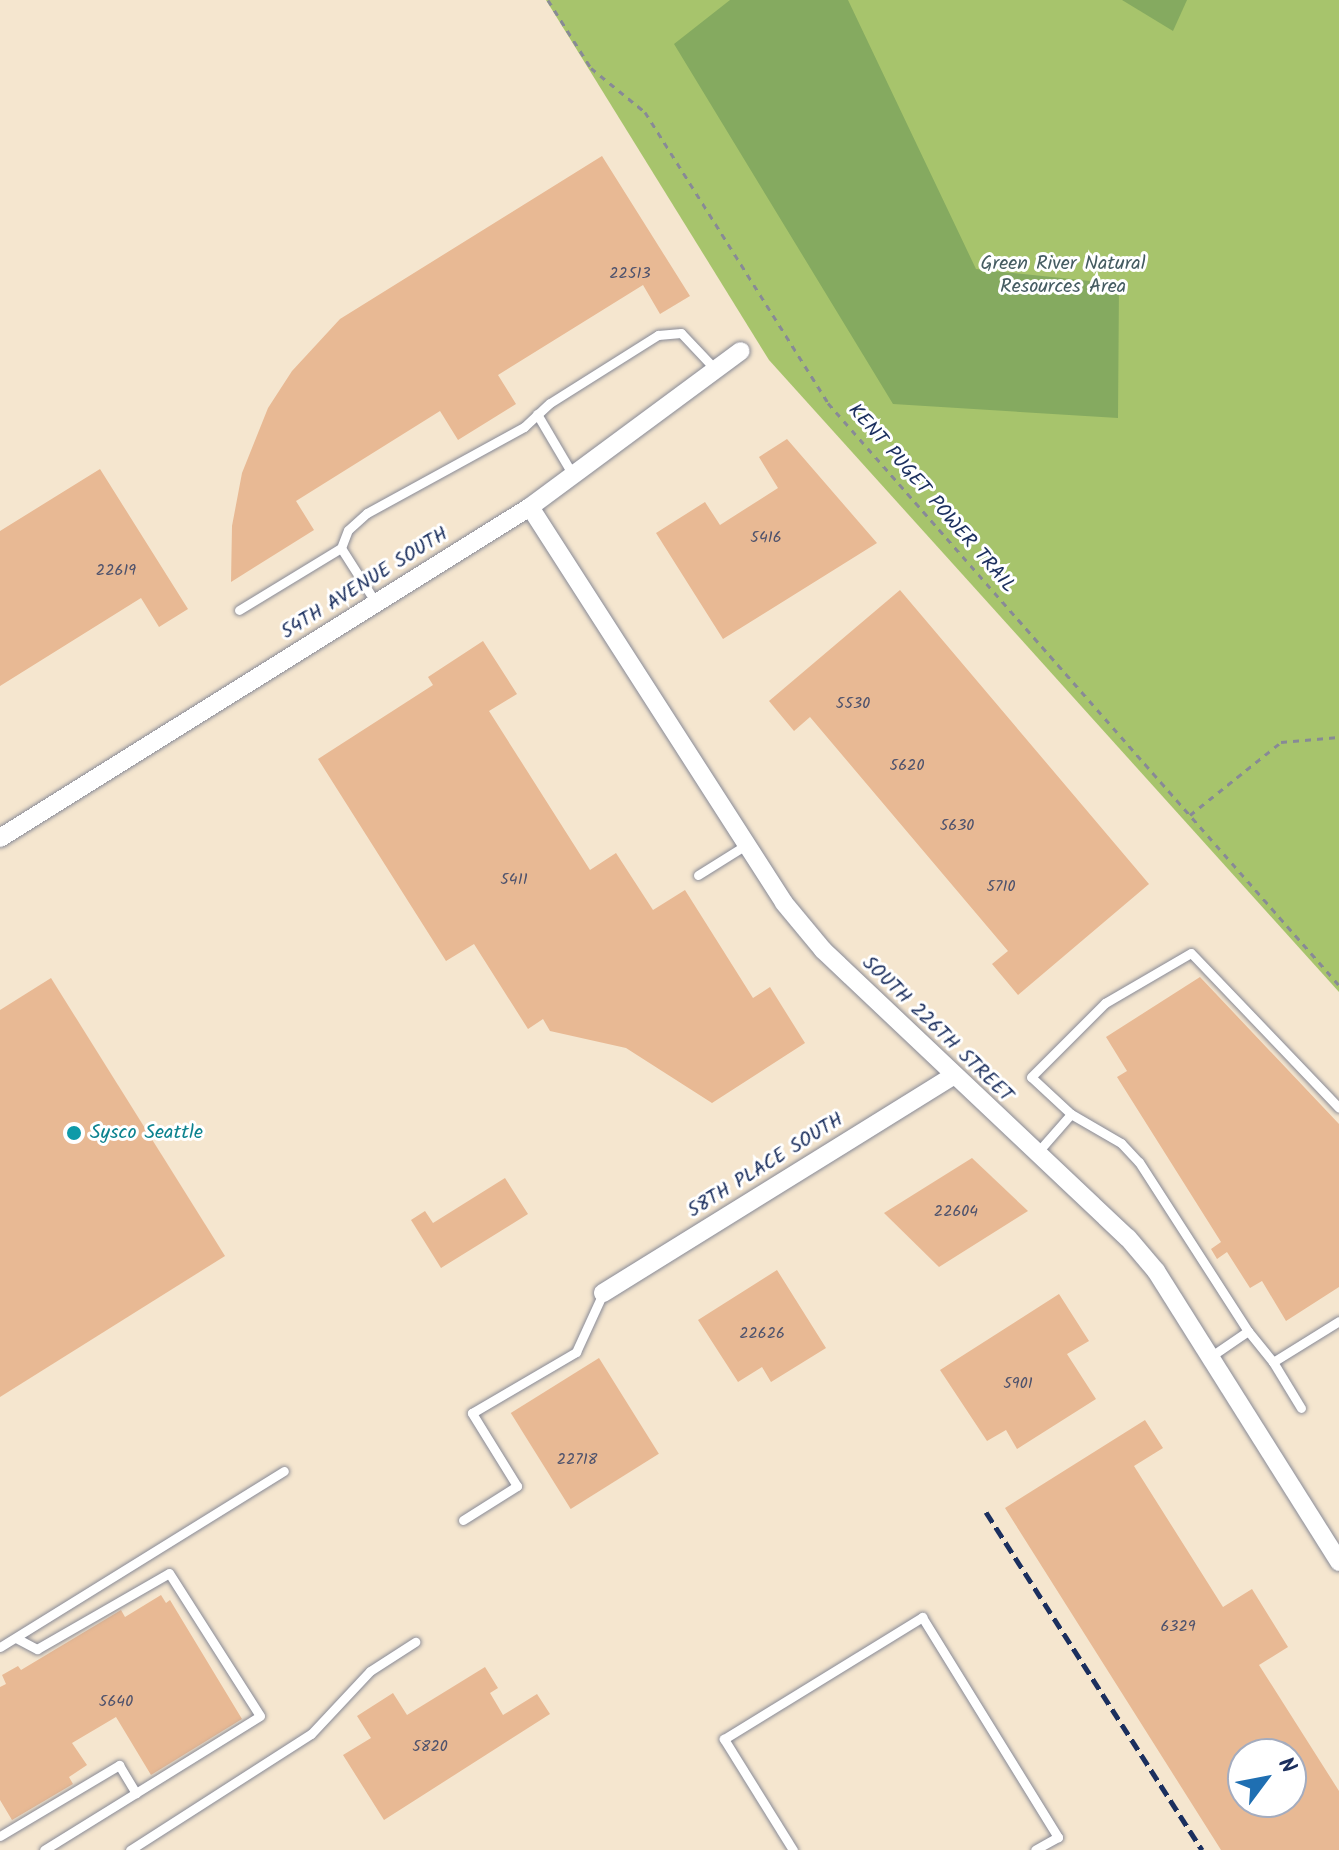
<!DOCTYPE html>
<html>
<head>
<meta charset="utf-8">
<style>
  body { margin:0 }
  #map { position:relative; width:1339px; height:1850px; overflow:hidden; background:#f5e6cf; font-family:Kalam,sans-serif }
  div>[style] { position:absolute }
  [style*='--x'] { left:calc(var(--x)*1px); top:calc(var(--y)*1px); width:calc(var(--w)*1px); rotate:calc(var(--a)*1deg) }
  .green>* { inset:0; background:#a7c46c }
  .forest>* { inset:0; background:#85aa60 }
  .building>* { inset:0; background:#e8b994; transform-origin:0 0 }
  .path>* { height:3px; margin-top:-1.5px; transform-origin:0; background:repeating-linear-gradient(90deg,#888a96 0 6px,transparent 0 12px) }
  .roads { filter:drop-shadow(0 0 2px #888a96) drop-shadow(0 0 2px #888a96) }
  .lane>* { height:9px; margin:-4.5px; padding:0 4.5px; transform-origin:4.5px; border-radius:4.5px; background:#fff }
  .street>* { height:18px; margin:-9px; padding:0 9px; transform-origin:9px; border-radius:9px; background:#fff }
  .rail>* { height:5px; margin-top:-2.5px; transform-origin:0; background:repeating-linear-gradient(90deg,#1b2f5e 0 12px,transparent 0 18px) }
  .dots>* { width:22px; height:22px; translate:-50% -50%; box-sizing:border-box; border:4px solid #fff; border-radius:50% }
  span { translate:-50% -50%; white-space:nowrap; text-align:center; line-height:1.15; -webkit-text-stroke:6px #fff; paint-order:stroke }
  .number-label { font-size:16px; color:#4e526c }
  .number-label span { -webkit-text-stroke-width:0 }
  .park-label { font-size:20px; color:#455c62 }
  .street-label { font-size:20px; color:#1b2f5e }
  .culture-label { font-size:20px; color:#0d838f }
  .left { translate:0 -50%; text-align:left }
  .north { position:absolute; left:1227px; top:1738px; width:80px; height:80px; box-sizing:border-box; background:#fff; border:2px solid #a4acbf; border-radius:50%; rotate:58deg; font-size:22px; font-weight:700; line-height:32px; text-align:center; color:#1b2f5e }
  .north::after { content:''; display:block; margin:auto; width:28px; height:36px; background:#1f6fb2; clip-path:polygon(50% 0,100% 100%,50% 72%,0 100%) }
</style>
</head>
<body>
<div id="map">
  <div class="green">
    <div style="clip-path:polygon(546px 0,1339px 0,1339px 992px,769px 360px)"></div>
  </div>
  <div class="forest">
    <div style="clip-path:polygon(730px 0,848px 0,976px 269px,1119px 284px,1118px 418px,893px 404px,674px 44px)"></div>
    <div style="clip-path:polygon(1122px 0,1187px 0,1173px 31px)"></div>
  </div>
  <div class="building">
    <div style="clip-path:polygon(602px 156px,690px 296px,660px 314px,643px 285px,498px 375px,516px 404px,458px 440px,440px 411px,296px 501px,314px 530px,231px 582px,232px 526px,242px 473px,268px 408px,292px 371px,340px 319px)"></div>
    <div style="clip-path:polygon(787px 439px,877px 543px,723px 639px,656px 533px,705px 502px,720px 525px,778px 488px,759px 457px)"></div>
    <div style="clip-path:polygon(100px 469px,188px 609px,159px 627px,141px 598px,0 686px,0 531px)"></div>
    <div style="clip-path:polygon(900px 590px,1149px 884px,1018px 995px,992px 964px,1008px 951px,810px 717px,794px 731px,769px 701px)"></div>
    <div style="clip-path:polygon(483px 641px,517px 694px,489px 711px,590px 870px,616px 853px,653px 910px,685px 890px,753px 998px,770px 987px,805px 1043px,712px 1103px,626px 1048px,550px 1031px,543px 1019px,528px 1029px,474px 944px,446px 961px,318px 759px,433px 685px,428px 677px)"></div>
    <div style="clip-path:polygon(1200px 977px,1339px 1124px,1339px 1287px,1286px 1321px,1262px 1281px,1250px 1288px,1227px 1252px,1217px 1259px,1211px 1249px,1221px 1242px,1117px 1077px,1127px 1071px,1106px 1037px)"></div>
    <div style="clip-path:polygon(51px 978px,225px 1256px,0 1397px,0 1010px)"></div>
    <div style="clip-path:polygon(972px 1158px,1028px 1211px,939px 1267px,884px 1213px)"></div>
    <div style="clip-path:polygon(505px 1178px,528px 1214px,441px 1268px,411px 1220px,425px 1211px,433px 1223px)"></div>
    <div style="clip-path:polygon(777px 1270px,826px 1348px,771px 1382px,762px 1367px,738px 1382px,698px 1320px)"></div>
    <div style="clip-path:polygon(1059px 1294px,1089px 1341px,1067px 1354px,1096px 1399px,1017px 1449px,1006px 1430px,987px 1441px,940px 1370px)"></div>
    <div style="left:599px;top:1358px;width:113px;height:104px;rotate:58deg"></div>
    <div style="clip-path:polygon(evenodd,1145px 1420px,1163px 1448px,1134px 1466px,1223px 1607px,1252px 1589px,1288px 1647px,1259px 1665px,1339px 1791px,1339px 1850px,1221px 1850px,1005px 1508px,1145px 1420px,1243px 1754px,1291px 1754px,1291px 1802px,1243px 1802px,1243px 1754px)"></div>
    <div style="clip-path:polygon(161px 1595px,166px 1603px,170px 1600px,242px 1719px,151px 1775px,116px 1717px,72px 1743px,87px 1765px,69px 1777px,73px 1784px,12px 1820px,0 1800px,0 1687px,6px 1684px,2px 1675px,18px 1666px,21px 1670px,121px 1610px,125px 1617px)"></div>
    <div style="clip-path:polygon(485px 1667px,498px 1688px,490px 1693px,503px 1715px,537px 1694px,550px 1714px,384px 1820px,343px 1755px,371px 1738px,357px 1716px,393px 1693px,407px 1715px)"></div>
  </div>
  <div class="path">
    <div style="--x:548;--y:0;--w:80;--a:57.7"></div>
    <div style="--x:591;--y:68;--w:70;--a:39.2"></div>
    <div style="--x:645;--y:112;--w:344;--a:57.8"></div>
    <div style="--x:828;--y:403;--w:774;--a:48.72"></div>
    <div style="--x:1190;--y:815;--w:117;--a:-38.7"></div>
    <div style="--x:1281;--y:742;--w:58;--a:-4.9"></div>
  </div>
  <div class="roads">
    <div class="lane">
      <div style="--x:537;--y:414;--w:71;--a:59.5"></div>
      <div style="--x:341;--y:548;--w:65;--a:57.5"></div>
      <div style="--x:239;--y:610;--w:119;--a:-31.3"></div>
      <div style="--x:341;--y:548;--w:19;--a:-69"></div>
      <div style="--x:348;--y:530;--w:25;--a:-42"></div>
      <div style="--x:367;--y:513;--w:179;--a:-28.7"></div>
      <div style="--x:524;--y:427;--w:35;--a:-43"></div>
      <div style="--x:550;--y:403;--w:128;--a:-32.2"></div>
      <div style="--x:658;--y:335;--w:23;--a:-5"></div>
      <div style="--x:681;--y:333;--w:51;--a:46.6"></div>
      <div style="--x:698;--y:875;--w:57;--a:-32"></div>
      <div style="--x:1071;--y:1114;--w:58;--a:30.1"></div>
      <div style="--x:1121;--y:1143;--w:26;--a:47"></div>
      <div style="--x:1139;--y:1162;--w:201;--a:57.2"></div>
      <div style="--x:1248;--y:1331;--w:46;--a:145.6"></div>
      <div style="--x:1036;--y:1154;--w:53;--a:-48.8"></div>
      <div style="--x:1071;--y:1114;--w:54;--a:-137.2"></div>
      <div style="--x:1031;--y:1077;--w:105;--a:-45"></div>
      <div style="--x:1105;--y:1003;--w:99;--a:-30.2"></div>
      <div style="--x:1191;--y:953;--w:214;--a:46.3"></div>
      <div style="--x:1248;--y:1331;--w:40;--a:51"></div>
      <div style="--x:1301;--y:1408;--w:54;--a:-121.3"></div>
      <div style="--x:1273;--y:1362;--w:78;--a:-31.8"></div>
      <div style="--x:463;--y:1520;--w:64;--a:-32.2"></div>
      <div style="--x:517;--y:1486;--w:86;--a:-121.7"></div>
      <div style="--x:472;--y:1413;--w:121;--a:-30.4"></div>
      <div style="--x:576;--y:1352;--w:65;--a:-65.4"></div>
      <div style="--x:16;--y:1638;--w:24;--a:28"></div>
      <div style="--x:37;--y:1649;--w:152;--a:-29.9"></div>
      <div style="--x:169;--y:1573;--w:169;--a:57.5"></div>
      <div style="--x:260;--y:1716;--w:254;--a:148.2"></div>
      <div style="--x:0;--y:1647;--w:334;--a:-31.8"></div>
      <div style="--x:0;--y:1836;--w:139;--a:-30.8"></div>
      <div style="--x:119;--y:1765;--w:33;--a:59"></div>
      <div style="--x:130;--y:1850;--w:215;--a:-32.7"></div>
      <div style="--x:311;--y:1734;--w:86;--a:-46.9"></div>
      <div style="--x:370;--y:1671;--w:54;--a:-32.8"></div>
      <div style="--x:793;--y:1850;--w:131;--a:-121.9"></div>
      <div style="--x:724;--y:1739;--w:233;--a:-31.6"></div>
      <div style="--x:922;--y:1617;--w:259;--a:58.3"></div>
      <div style="--x:1058;--y:1837;--w:26;--a:151"></div>
    </div>
    <div class="street">
      <div style="--x:530;--y:507;--w:470;--a:57.3"></div>
      <div style="--x:784;--y:903;--w:61;--a:50.3"></div>
      <div style="--x:823;--y:950;--w:419;--a:43.4"></div>
      <div style="--x:1128;--y:1238;--w:43;--a:49.7"></div>
      <div style="--x:1156;--y:1271;--w:344;--a:57.8"></div>
      <div style="--x:0;--y:838;--w:625;--a:-31.99"></div>
      <div style="--x:530;--y:507;--w:262;--a:-36.5"></div>
      <div style="--x:603;--y:1293;--w:410;--a:-31.8"></div>
    </div>
  </div>
  <div class="rail">
    <div style="--x:986;--y:1512;--w:401;--a:57.4"></div>
  </div>
  <div class="dots">
    <div style="left:74px;top:1133px;background:#0f9aa8"></div>
  </div>
  <div class="number-label">
    <span style="left:630px;top:274px">22513</span>
    <span style="left:766px;top:538px">5416</span>
    <span style="left:116px;top:571px">22619</span>
    <span style="left:853px;top:704px">5530</span>
    <span style="left:907px;top:766px">5620</span>
    <span style="left:957px;top:826px">5630</span>
    <span style="left:514px;top:880px">5411</span>
    <span style="left:1001px;top:887px">5710</span>
    <span style="left:956px;top:1212px">22604</span>
    <span style="left:762px;top:1334px">22626</span>
    <span style="left:1018px;top:1384px">5901</span>
    <span style="left:577px;top:1460px">22718</span>
    <span style="left:1178px;top:1627px">6329</span>
    <span style="left:116px;top:1702px">5640</span>
    <span style="left:430px;top:1747px">5820</span>
  </div>
  <div class="park-label">
    <span style="left:1063px;top:276px">Green River Natural<br>Resources Area</span>
  </div>
  <div class="street-label">
    <span style="left:931px;top:499px;rotate:49deg">KENT PUGET POWER TRAIL</span>
    <span style="left:365px;top:584px;rotate:-32deg">54TH AVENUE SOUTH</span>
    <span style="left:937px;top:1030px;rotate:44deg">SOUTH 226TH STREET</span>
    <span style="left:766px;top:1166px;rotate:-32deg">58TH PLACE SOUTH</span>
  </div>
  <div class="culture-label">
    <span class="left" style="left:90px;top:1133px">Sysco Seattle</span>
  </div>
  <div class="north">N</div>
</div>
</body>
</html>
